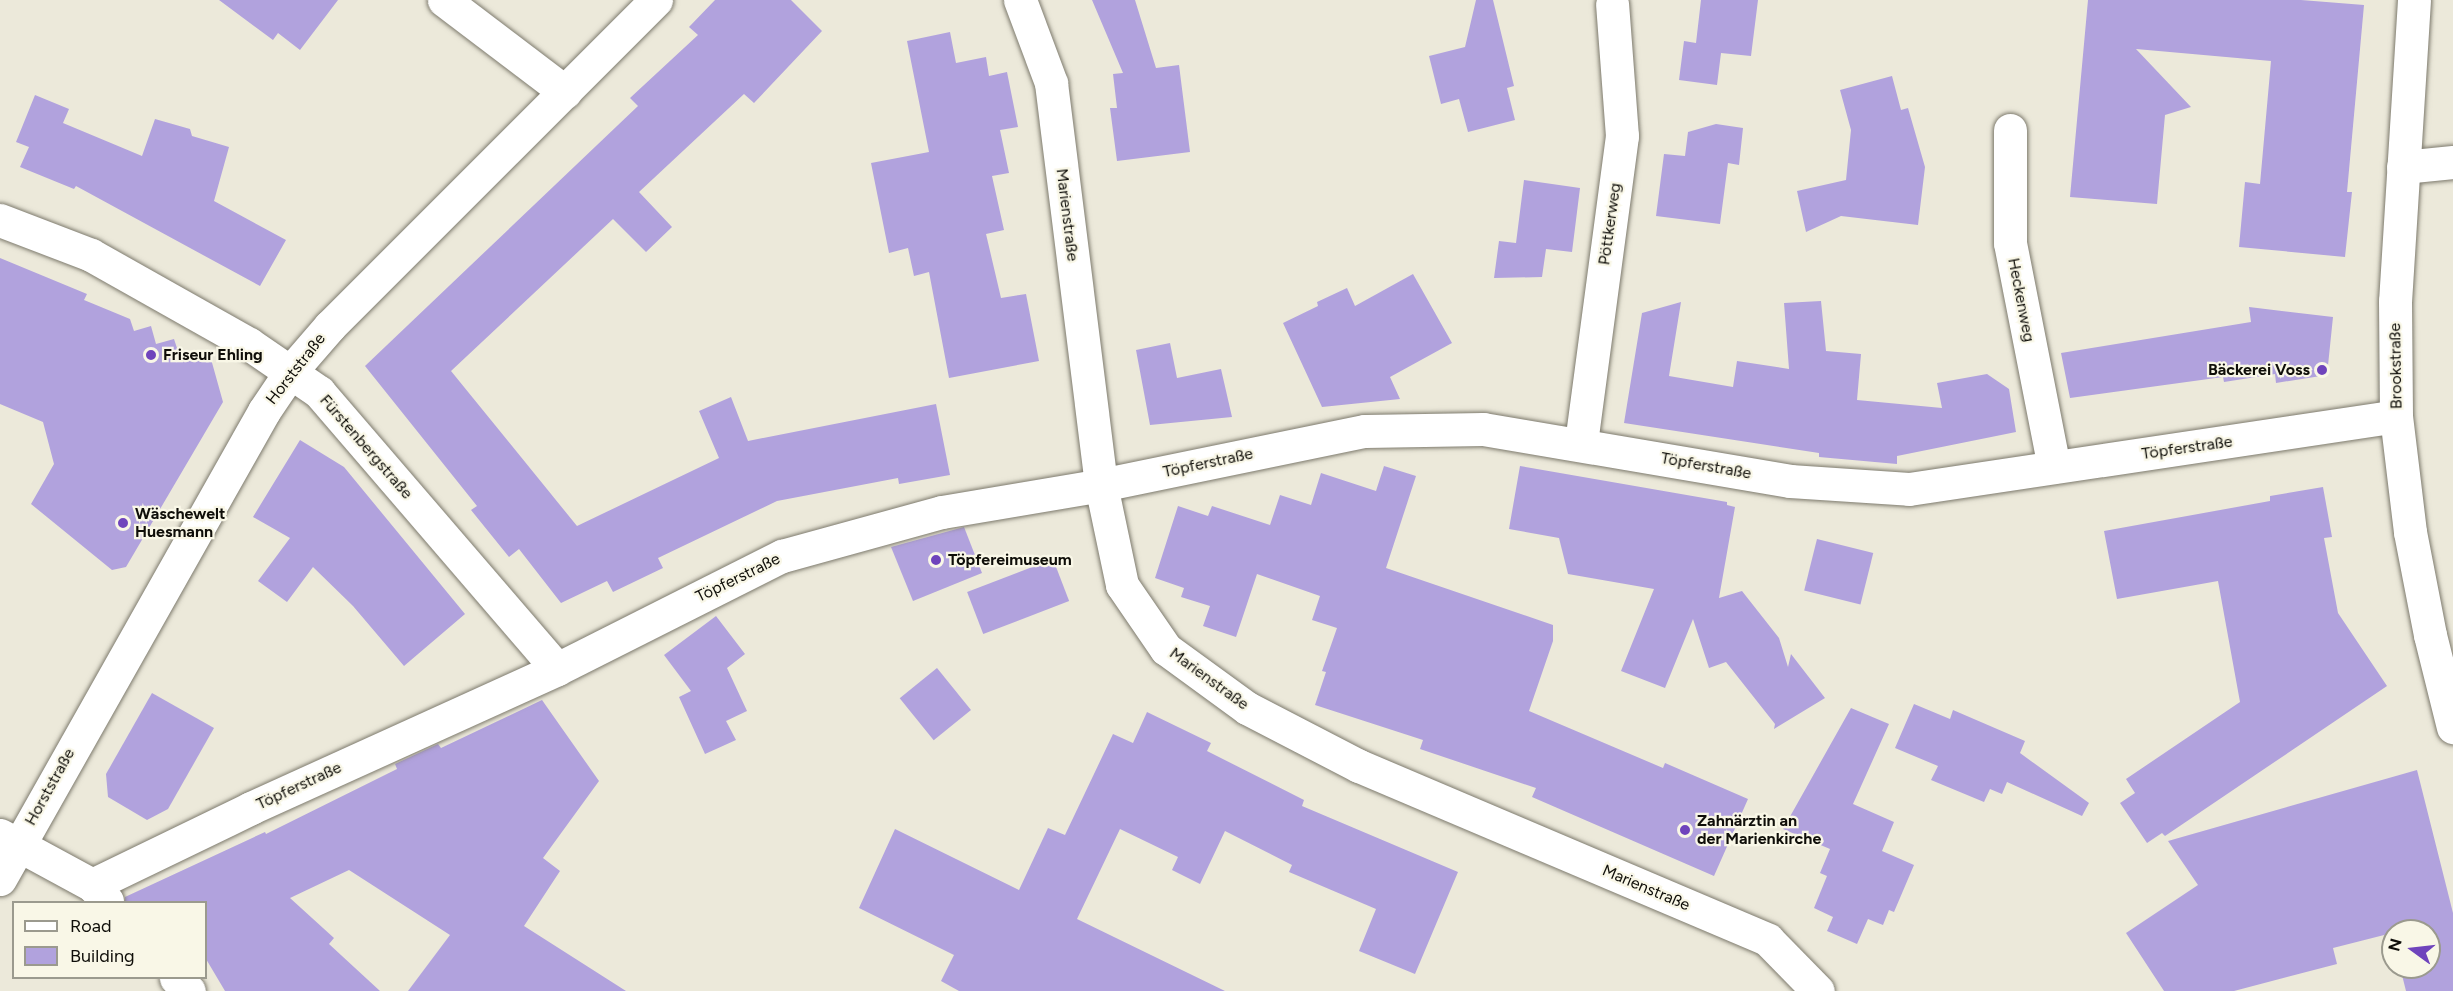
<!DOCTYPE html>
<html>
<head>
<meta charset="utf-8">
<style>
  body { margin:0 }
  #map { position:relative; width:2453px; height:991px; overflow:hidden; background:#ece9da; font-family:Figtree,sans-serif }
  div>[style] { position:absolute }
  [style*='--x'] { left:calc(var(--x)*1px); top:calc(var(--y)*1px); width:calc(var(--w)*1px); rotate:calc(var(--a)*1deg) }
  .building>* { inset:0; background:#b1a2dd; transform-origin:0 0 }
  .roads { filter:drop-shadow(0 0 2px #7d7a6d) drop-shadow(0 0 2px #7d7a6d) }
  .street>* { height:33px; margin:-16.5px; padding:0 16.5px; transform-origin:16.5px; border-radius:16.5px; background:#fff }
  .secondary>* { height:33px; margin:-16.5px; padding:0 16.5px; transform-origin:16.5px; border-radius:16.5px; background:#fff }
  .dots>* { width:16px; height:16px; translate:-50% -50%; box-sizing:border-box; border:3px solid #f9f7e7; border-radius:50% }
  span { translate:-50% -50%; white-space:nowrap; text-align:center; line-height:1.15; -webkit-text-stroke:4.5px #f9f7e7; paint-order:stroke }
  .street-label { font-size:16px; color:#0f0e09 }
  .poi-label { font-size:16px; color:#0f0e09; font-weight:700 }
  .left { translate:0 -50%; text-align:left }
  .right { translate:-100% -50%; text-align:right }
  .legend { position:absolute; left:12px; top:901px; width:195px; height:78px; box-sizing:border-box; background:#f9f7e7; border:2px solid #9b9a8e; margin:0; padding:8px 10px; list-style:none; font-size:18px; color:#0f0e09 }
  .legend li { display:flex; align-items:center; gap:12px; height:30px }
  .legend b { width:30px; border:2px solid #9b9a8e }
  .north { position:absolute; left:2381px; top:919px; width:60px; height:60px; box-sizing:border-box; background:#f9f7e7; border:2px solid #9b9a8e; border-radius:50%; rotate:285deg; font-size:16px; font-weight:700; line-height:24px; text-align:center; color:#0f0e09 }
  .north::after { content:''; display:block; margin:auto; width:21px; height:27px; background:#6f44bc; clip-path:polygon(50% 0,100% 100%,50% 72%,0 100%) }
</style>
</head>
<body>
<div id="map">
  <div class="building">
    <div style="clip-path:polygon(219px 0,338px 0,300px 50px,278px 33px,273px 40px)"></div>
    <div style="clip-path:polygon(715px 0,791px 0,822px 31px,754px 103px,744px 94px,639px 192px,672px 227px,646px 252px,613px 219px,451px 371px,577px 526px,719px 458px,699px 411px,731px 397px,748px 441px,936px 404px,950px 475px,899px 484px,898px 478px,777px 501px,658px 558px,663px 568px,613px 592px,607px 581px,561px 603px,519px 549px,509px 557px,471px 510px,477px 506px,365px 366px,638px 106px,630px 98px,698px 35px,689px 27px)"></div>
    <div style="clip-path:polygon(1092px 0,1135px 0,1156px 68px,1179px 65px,1190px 152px,1117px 161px,1110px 108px,1117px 108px,1113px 74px,1123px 73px)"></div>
    <div style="clip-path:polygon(1476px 0,1493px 0,1514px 86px,1507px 88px,1515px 120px,1468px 132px,1459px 99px,1441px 104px,1429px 56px,1465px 47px)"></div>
    <div style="clip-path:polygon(1701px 0,1758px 0,1751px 56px,1721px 53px,1717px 85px,1679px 80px,1684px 41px,1696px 43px)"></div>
    <div style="clip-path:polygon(2088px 0,2301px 0,2364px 5px,2347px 192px,2352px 192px,2345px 257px,2239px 247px,2245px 182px,2260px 184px,2271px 61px,2136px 49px,2191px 107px,2165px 115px,2157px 204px,2070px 197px)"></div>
    <div style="clip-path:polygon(950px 32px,956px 63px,986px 57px,989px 76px,1007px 72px,1018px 127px,1000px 130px,1009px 173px,992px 176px,1004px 230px,986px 234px,1001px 298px,1026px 294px,1039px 361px,949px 378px,929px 272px,914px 276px,908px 248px,889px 253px,871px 163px,929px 152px,907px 41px)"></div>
    <div style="clip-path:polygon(1892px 76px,1901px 110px,1908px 108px,1925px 167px,1918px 225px,1841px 216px,1806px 232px,1797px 191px,1846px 180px,1851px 130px,1840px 90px)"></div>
    <div style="clip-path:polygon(35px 95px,69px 109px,63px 123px,142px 156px,155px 119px,190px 129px,192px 136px,229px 147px,214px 201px,286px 240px,260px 286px,76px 186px,74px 189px,20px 167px,29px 147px,16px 142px)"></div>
    <div style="clip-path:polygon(1716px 124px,1743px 128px,1739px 165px,1728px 163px,1720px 224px,1656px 216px,1664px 154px,1685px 156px,1688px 132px)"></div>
    <div style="clip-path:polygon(1524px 180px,1580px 188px,1572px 252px,1546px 249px,1542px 277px,1494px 278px,1499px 241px,1516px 243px)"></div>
    <div style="clip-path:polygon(0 258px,87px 294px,84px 300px,130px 319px,134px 331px,151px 326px,156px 344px,174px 339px,177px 348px,201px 362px,211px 359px,223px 402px,126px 567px,112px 570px,31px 504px,54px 464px,43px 422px,0 404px)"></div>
    <div style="clip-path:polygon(1413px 274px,1452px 343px,1390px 377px,1400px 399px,1322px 407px,1283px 323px,1318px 306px,1317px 302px,1347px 288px,1355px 306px)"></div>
    <div style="clip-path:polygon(1821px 301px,1826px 351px,1861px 354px,1857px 400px,1942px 408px,1937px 383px,1987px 374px,2009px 389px,2016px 432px,1897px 456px,1897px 464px,1819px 457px,1819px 453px,1624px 423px,1642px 313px,1681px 302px,1669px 376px,1733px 387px,1737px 361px,1789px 369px,1784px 303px)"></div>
    <div style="clip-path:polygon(2249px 307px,2333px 317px,2327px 375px,2276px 383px,2275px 374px,2224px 382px,2223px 377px,2070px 398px,2061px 353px,2251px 322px)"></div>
    <div style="clip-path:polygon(1170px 343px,1177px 378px,1221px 369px,1232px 417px,1150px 425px,1136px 350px)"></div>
    <div style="clip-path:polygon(300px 440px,344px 467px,465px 614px,404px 666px,353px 606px,313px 567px,287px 602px,258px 581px,290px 538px,253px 517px)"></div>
    <div style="clip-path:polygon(1384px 466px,1416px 476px,1386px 568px,1553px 625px,1553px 641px,1529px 711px,1663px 768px,1665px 763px,1748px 799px,1714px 876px,1532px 797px,1536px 788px,1420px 749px,1423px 740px,1315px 705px,1326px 672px,1322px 671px,1337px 628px,1312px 620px,1320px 596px,1257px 574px,1236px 637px,1203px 626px,1210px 606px,1181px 597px,1184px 588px,1155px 578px,1178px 506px,1208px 516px,1212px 506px,1270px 525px,1280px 495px,1311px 505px,1321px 473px,1376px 491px)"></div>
    <div style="clip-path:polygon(1520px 466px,1727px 502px,1727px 505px,1735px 507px,1719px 598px,1742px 591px,1779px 638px,1788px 667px,1791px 654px,1825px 698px,1774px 729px,1775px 724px,1726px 662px,1709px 668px,1693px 619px,1665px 688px,1621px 671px,1654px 589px,1568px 574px,1559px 538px,1509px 529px)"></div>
    <div style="clip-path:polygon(2323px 487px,2332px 537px,2324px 538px,2338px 613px,2387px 686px,2165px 836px,2162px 833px,2147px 843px,2120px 803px,2135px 793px,2126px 779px,2240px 702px,2218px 581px,2117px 599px,2104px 531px,2270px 501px,2270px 496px)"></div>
    <div style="clip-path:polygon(964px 527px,982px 573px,913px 601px,891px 547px)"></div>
    <div style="left:1817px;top:539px;width:58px;height:53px;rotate:14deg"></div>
    <div style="left:1053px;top:559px;width:45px;height:92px;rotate:69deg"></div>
    <div style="clip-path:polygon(716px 616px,745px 654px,727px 668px,747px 711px,726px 721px,736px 740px,705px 754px,679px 697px,691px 691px,664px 655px)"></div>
    <div style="left:937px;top:668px;width:54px;height:48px;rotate:51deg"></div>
    <div style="clip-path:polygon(152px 693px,214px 728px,168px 809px,147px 820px,108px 797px,106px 774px)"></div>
    <div style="clip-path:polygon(542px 700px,599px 781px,543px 858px,560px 871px,524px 926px,626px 991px,408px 991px,450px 935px,349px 870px,290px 898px,334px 938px,329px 944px,380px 991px,225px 991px,206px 959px,206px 903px,125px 903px,125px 897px,265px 832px,266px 834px,397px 769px,395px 764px,438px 744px,441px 748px)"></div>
    <div style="clip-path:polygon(1914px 704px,1950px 719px,1953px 710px,2025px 741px,2020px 753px,2089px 803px,2082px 816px,2007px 782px,2002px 794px,1990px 789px,1984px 802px,1931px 780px,1938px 766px,1895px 748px)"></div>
    <div style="clip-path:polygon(1851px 708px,1889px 724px,1853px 804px,1894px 822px,1882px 851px,1914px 865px,1894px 912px,1889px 910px,1883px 925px,1868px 919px,1857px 944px,1827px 931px,1833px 917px,1814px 908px,1827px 876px,1820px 873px,1830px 849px,1783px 829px)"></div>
    <div style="clip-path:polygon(1147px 712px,1211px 743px,1207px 751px,1304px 800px,1302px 806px,1458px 872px,1415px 974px,1359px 951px,1376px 909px,1289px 872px,1292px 865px,1225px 831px,1200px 884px,1172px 870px,1178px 857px,1120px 829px,1077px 919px,1225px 991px,959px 991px,941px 981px,954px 955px,859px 908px,895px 829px,1019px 890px,1048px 828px,1065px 835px,1113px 734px,1133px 743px)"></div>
    <div style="clip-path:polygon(2417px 770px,2453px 913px,2453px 991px,2406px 991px,2400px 967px,2429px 967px,2429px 931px,2393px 931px,2393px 935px,2392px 933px,2333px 948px,2337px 964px,2234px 991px,2164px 991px,2126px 933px,2198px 885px,2168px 841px)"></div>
  </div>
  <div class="roads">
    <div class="street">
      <div style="--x:444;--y:0;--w:152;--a:37.2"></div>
      <div style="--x:1020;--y:0;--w:89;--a:69.5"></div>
      <div style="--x:1051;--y:83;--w:405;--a:82.9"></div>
      <div style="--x:1101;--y:485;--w:102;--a:78.1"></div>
      <div style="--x:1122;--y:585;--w:78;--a:55.5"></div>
      <div style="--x:1166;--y:649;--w:100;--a:36.1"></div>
      <div style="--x:1247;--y:708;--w:126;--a:27.4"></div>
      <div style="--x:1359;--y:766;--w:444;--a:23"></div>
      <div style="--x:1768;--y:940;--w:71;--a:45.6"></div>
      <div style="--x:2010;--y:130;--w:113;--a:90"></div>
      <div style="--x:2010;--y:243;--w:228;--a:78.9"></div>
      <div style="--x:2403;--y:167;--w:50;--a:-5.7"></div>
      <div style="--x:0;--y:220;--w:97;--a:21"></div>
      <div style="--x:91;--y:255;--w:181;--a:29.4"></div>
      <div style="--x:249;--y:344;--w:85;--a:34.4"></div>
      <div style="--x:319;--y:392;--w:365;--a:49.3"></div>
      <div style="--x:1581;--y:443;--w:310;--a:-82.4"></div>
      <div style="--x:1622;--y:136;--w:132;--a:-94.3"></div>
      <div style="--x:0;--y:835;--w:105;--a:28.5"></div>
      <div style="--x:92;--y:885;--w:22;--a:47"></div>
      <div style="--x:0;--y:879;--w:537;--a:-60.57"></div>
      <div style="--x:264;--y:411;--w:48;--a:-56"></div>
      <div style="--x:291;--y:371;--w:60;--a:-49.1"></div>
      <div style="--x:330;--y:326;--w:461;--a:-45"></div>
      <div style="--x:92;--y:885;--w:177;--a:-25.8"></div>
      <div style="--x:251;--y:808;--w:336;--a:-24.4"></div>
      <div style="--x:557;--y:669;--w:252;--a:-26.7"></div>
      <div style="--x:782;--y:556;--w:166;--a:-15.4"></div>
      <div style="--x:942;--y:512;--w:161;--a:-9.6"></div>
      <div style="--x:1101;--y:485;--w:269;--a:-11.6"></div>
      <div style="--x:1365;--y:431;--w:118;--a:-1"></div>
      <div style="--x:1483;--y:429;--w:311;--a:9.6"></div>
      <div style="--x:1790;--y:481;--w:119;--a:3.8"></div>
      <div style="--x:1909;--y:489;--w:492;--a:-8.5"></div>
      <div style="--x:176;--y:978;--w:18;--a:45"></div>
    </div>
    <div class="secondary">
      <div style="--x:2414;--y:0;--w:302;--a:93.6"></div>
      <div style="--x:2395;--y:301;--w:115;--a:89.5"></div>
      <div style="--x:2396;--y:416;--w:117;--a:83.1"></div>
      <div style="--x:2410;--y:532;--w:105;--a:79"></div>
      <div style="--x:2430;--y:635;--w:95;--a:76"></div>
    </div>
  </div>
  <div class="dots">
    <div style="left:151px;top:355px;background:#6f44bc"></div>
    <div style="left:2322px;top:370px;background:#6f44bc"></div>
    <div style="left:123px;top:523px;background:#6f44bc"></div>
    <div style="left:936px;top:560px;background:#6f44bc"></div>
    <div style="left:1685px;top:830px;background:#6f44bc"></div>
  </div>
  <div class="street-label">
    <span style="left:1067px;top:215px;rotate:83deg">Marienstraße</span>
    <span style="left:1610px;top:224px;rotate:-82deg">Pöttkerweg</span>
    <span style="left:2021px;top:300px;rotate:79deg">Heckenweg</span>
    <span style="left:2396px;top:366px;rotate:-91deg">Brookstraße</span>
    <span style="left:296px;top:369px;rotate:-52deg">Horststraße</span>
    <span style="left:366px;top:447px;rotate:49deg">Fürstenbergstraße</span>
    <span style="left:2187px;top:448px;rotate:-8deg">Töpferstraße</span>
    <span style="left:1208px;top:463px;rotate:-12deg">Töpferstraße</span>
    <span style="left:1706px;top:466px;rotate:10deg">Töpferstraße</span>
    <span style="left:738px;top:578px;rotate:-26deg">Töpferstraße</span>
    <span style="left:1209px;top:679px;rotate:36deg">Marienstraße</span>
    <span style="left:299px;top:786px;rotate:-25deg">Töpferstraße</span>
    <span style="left:50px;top:787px;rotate:-61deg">Horststraße</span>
    <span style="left:1646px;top:888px;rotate:23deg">Marienstraße</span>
  </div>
  <div class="poi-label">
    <span class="left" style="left:163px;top:355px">Friseur Ehling</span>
    <span class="right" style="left:2310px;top:370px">Bäckerei Voss</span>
    <span class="left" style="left:135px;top:523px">Wäschewelt<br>Huesmann</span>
    <span class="left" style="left:948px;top:560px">Töpfereimuseum</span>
    <span class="left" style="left:1697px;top:830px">Zahnärztin an<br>der Marienkirche</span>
  </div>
  <ul class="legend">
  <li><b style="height:8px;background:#fff"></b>Road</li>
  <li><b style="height:16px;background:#b1a2dd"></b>Building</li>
  </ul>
  <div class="north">N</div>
</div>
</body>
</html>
